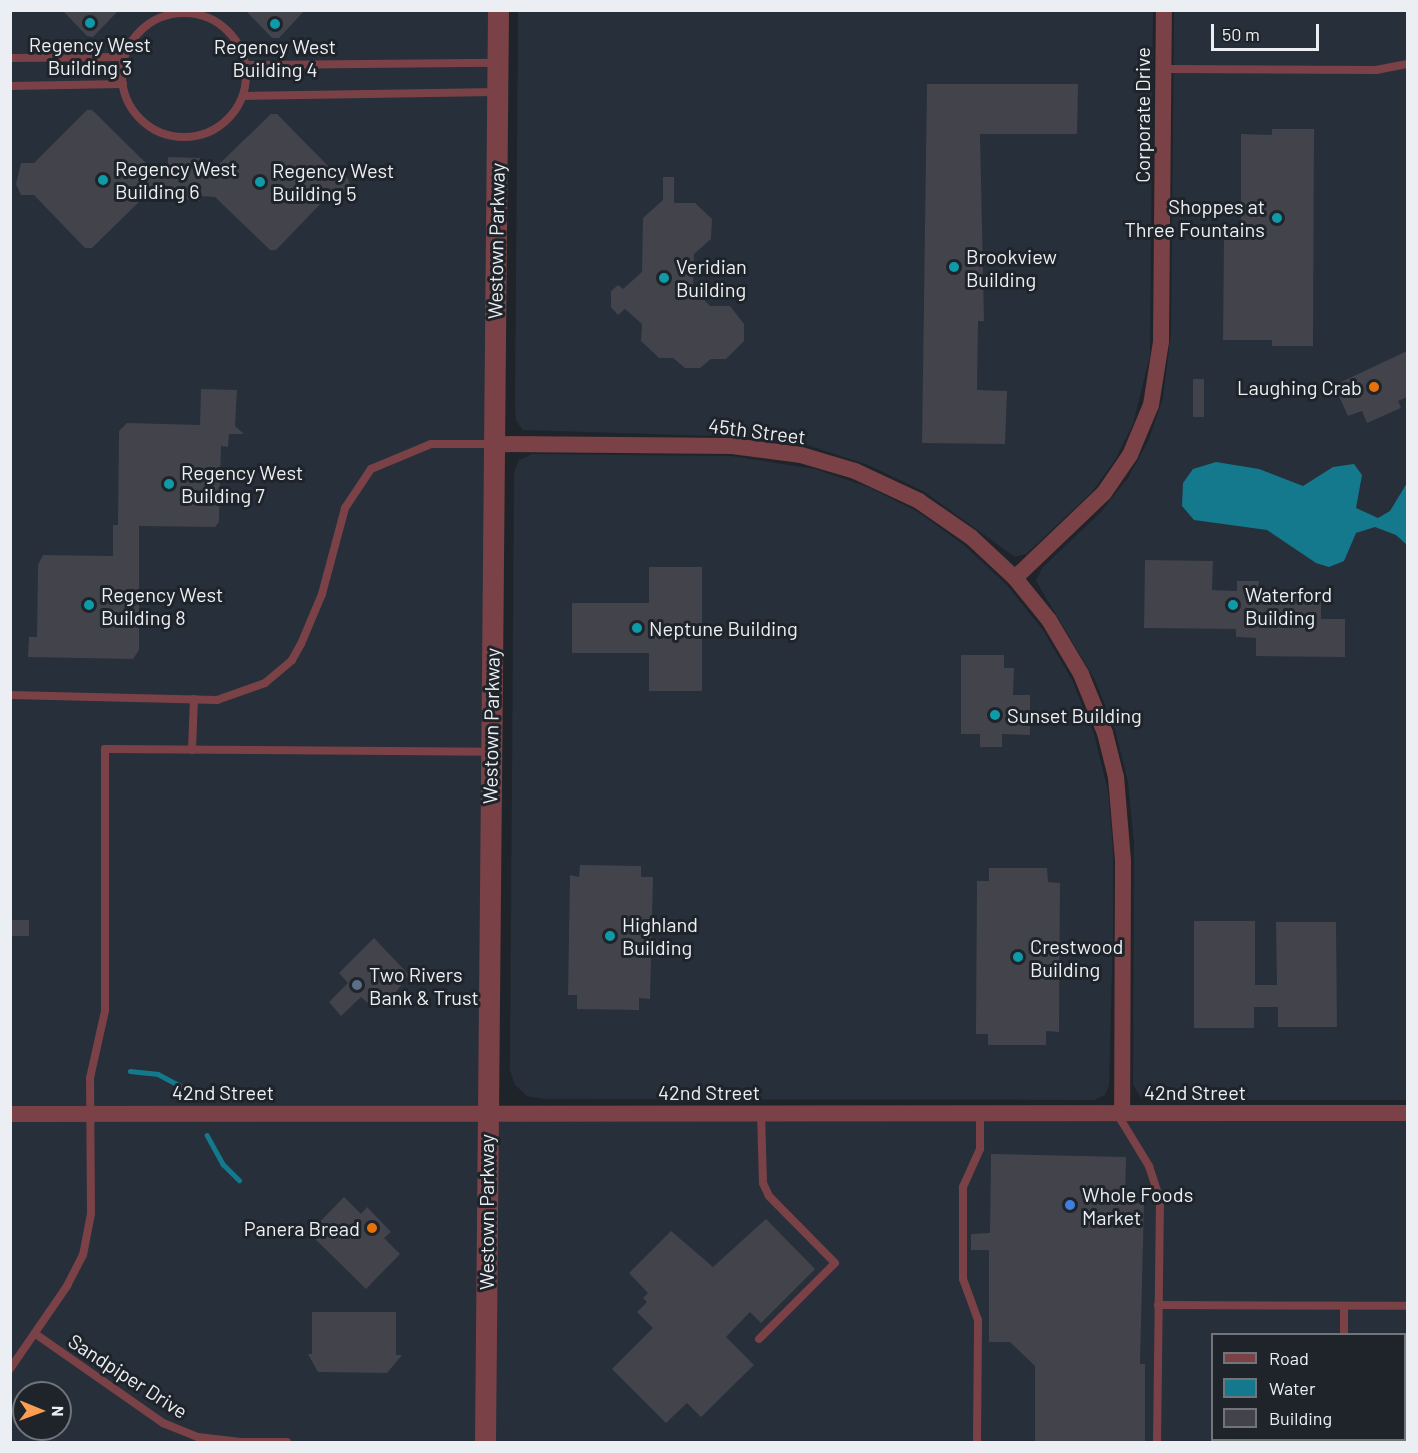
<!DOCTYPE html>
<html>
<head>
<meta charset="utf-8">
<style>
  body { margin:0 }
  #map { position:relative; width:1418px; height:1453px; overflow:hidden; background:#1f242a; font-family:Barlow,sans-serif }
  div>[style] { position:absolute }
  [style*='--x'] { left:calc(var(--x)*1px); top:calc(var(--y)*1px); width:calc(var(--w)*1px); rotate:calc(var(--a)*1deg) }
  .built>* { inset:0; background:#262f3a }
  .water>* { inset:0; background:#14798c }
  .stream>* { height:4.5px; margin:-2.25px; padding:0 2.25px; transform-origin:2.25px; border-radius:2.25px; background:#14798c }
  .building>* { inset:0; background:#43434b; transform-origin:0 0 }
  .service>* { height:8px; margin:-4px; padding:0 4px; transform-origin:4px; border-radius:4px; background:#7a4246 }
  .service>.ring { margin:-4px; padding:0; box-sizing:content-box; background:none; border:8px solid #7a4246; border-radius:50% }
  .minor>* { height:16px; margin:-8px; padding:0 8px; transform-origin:8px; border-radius:8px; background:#7a4246 }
  .tertiary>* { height:21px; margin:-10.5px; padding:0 10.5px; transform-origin:10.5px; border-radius:10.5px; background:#7a4246 }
  .dots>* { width:16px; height:16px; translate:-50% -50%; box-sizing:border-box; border:3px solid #1f242a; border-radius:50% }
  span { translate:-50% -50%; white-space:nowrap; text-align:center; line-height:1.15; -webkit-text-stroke:6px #1f242a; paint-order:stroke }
  .poi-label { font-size:20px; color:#ebeff3 }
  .left { translate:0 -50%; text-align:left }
  .right { translate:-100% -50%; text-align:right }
  .street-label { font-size:20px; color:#ebeff3 }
  .frame { position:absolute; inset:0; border:12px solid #ebeff3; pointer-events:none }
  .legend { position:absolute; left:1211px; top:1333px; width:195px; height:108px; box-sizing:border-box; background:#1f242a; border:2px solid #71757a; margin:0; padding:8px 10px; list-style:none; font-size:18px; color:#ebeff3 }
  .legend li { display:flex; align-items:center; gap:12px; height:30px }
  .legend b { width:30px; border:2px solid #71757a }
  .north { position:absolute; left:12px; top:1381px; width:60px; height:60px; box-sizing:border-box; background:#1f242a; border:2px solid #71757a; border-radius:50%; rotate:91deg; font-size:16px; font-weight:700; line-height:24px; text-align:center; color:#ebeff3 }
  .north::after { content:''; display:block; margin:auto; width:21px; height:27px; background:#fc9e52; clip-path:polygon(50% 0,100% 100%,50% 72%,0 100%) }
  .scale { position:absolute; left:1211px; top:24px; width:108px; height:27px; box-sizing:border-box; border:3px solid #ebeff3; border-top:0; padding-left:8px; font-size:18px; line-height:21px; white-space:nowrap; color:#ebeff3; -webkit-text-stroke:4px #1f242a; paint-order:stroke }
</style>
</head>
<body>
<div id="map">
  <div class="built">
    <div style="clip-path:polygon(evenodd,10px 11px,497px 11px,487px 1113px,1407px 1113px,1407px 1442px,11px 1442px,10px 11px,1212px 1334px,1404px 1334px,1404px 1440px,1212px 1440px,1212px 1334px,10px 11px,24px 1393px,60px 1393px,60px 1429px,24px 1429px,24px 1393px)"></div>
    <div style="clip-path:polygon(518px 11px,1153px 11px,1150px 356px,1133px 424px,1115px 460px,1092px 492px,1026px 554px,1015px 557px,923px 491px,868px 465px,810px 446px,749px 437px,523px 430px,516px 421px,515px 407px)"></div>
    <div style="clip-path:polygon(1174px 11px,1407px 11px,1407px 1100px,1150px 1100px,1141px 1098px,1133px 1085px,1134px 843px,1128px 782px,1115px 730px,1095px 680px,1036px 581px,1042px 568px,1100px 513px,1128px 478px,1149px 439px,1163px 398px,1171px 333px)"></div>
    <div style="clip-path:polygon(532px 454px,732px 456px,815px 469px,868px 487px,918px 512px,964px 545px,1006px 584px,1043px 630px,1072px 680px,1094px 734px,1108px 791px,1113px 849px,1113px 933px,1109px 1085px,1105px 1095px,1094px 1100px,543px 1099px,527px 1096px,515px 1085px,510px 1070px,514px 472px,519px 460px)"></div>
  </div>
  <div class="water">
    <div style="clip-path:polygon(1216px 462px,1259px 469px,1303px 486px,1333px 467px,1354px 464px,1362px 475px,1356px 508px,1378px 518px,1390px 511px,1407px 483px,1407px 545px,1396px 535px,1375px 527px,1356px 533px,1344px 561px,1329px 567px,1316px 563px,1267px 530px,1194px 520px,1182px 506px,1183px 483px,1193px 469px)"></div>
  </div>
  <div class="stream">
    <div style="--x:130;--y:1071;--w:28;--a:6"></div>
    <div style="--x:158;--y:1074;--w:24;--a:28"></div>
    <div style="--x:179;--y:1085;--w:13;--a:61"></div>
    <div style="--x:207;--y:1135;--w:33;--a:61"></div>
    <div style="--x:223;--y:1164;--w:23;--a:45"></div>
  </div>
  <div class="building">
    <div style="clip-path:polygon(62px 10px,119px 10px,93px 37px,87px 36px)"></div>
    <div style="clip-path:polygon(245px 10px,305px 10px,279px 38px,272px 38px)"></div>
    <div style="clip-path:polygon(927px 84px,1078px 84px,1077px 134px,980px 134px,984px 321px,978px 321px,977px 390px,1007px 391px,1005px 444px,922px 443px)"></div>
    <div style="clip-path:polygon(87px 110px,92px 110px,147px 164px,168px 165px,168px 157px,200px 158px,200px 166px,216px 167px,271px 114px,277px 114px,330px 168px,342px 168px,350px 183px,341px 197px,328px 196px,276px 250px,270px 250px,215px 197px,200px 196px,200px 201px,147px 194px,92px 248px,85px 248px,34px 195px,21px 195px,16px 184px,21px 163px,34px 163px)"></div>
    <div style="clip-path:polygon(1272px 129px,1314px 129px,1313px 346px,1272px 346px,1272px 340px,1223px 340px,1224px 240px,1241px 240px,1241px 134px,1272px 135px)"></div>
    <div style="clip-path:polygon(663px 177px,674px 177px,674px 203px,695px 203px,712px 219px,711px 239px,694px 254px,693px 288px,710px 306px,730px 306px,744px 324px,744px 341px,726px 359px,711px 359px,700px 368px,685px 368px,673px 358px,659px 358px,641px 341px,642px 324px,625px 309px,618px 315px,611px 307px,611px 291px,618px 285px,623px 289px,642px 272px,643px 218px,663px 200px)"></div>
    <div style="clip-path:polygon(1407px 351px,1407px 397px,1398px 401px,1401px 408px,1367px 423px,1362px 411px,1348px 416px,1338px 394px,1343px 392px,1339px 383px)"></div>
    <div style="left:1193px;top:379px;width:11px;height:38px"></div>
    <div style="clip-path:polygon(201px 389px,237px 390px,235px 426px,244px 434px,229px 434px,228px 447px,221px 446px,219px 522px,215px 527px,139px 526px,139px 650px,133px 659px,28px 657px,29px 637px,37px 637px,38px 565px,43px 555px,113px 556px,113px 525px,118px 525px,119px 431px,127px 423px,200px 425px)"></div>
    <div style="clip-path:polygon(1145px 560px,1213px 561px,1212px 590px,1237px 591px,1237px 581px,1259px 581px,1258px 590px,1321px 591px,1321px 619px,1345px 619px,1345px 657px,1256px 656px,1256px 638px,1236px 637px,1236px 629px,1144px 628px)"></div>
    <div style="clip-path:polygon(649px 567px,702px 567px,702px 691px,649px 691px,649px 653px,572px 653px,572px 603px,649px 603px)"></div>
    <div style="clip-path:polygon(961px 655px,1004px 655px,1004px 668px,1014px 668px,1013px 695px,1030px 695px,1030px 735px,1002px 734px,1002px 747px,980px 747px,980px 734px,961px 734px)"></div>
    <div style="clip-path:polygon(580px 865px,641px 866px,641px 877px,653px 877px,650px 999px,639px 998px,639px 1010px,577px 1009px,577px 995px,568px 995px,570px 875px,579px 877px)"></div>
    <div style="clip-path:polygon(989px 868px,1047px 868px,1048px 882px,1060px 883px,1059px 1032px,1046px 1031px,1046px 1045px,988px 1045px,988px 1034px,976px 1034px,977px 881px,989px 881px)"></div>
    <div style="left:10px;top:920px;width:19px;height:16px"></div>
    <div style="clip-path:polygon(1194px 921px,1255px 921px,1255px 985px,1277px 985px,1276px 922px,1336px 922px,1337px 1027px,1278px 1027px,1278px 1007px,1254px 1007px,1254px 1028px,1194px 1028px)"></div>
    <div style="clip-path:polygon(374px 938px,409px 975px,389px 1001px,379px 999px,371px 1006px,361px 997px,341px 1016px,329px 1002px,348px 983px,339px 973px)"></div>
    <div style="clip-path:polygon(991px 1154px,1126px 1157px,1125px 1204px,1144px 1203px,1140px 1364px,1145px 1364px,1145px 1443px,1035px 1443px,1035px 1366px,1010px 1342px,989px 1342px,989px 1250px,971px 1250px,971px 1234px,990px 1233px)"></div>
    <div style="clip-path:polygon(344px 1197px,361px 1214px,367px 1207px,391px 1232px,384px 1238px,400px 1254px,366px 1289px,309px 1233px)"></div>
    <div style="clip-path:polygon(766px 1219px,815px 1269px,761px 1323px,750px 1312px,726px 1337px,754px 1365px,701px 1417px,687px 1403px,666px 1423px,612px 1369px,653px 1328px,637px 1312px,647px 1302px,643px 1298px,648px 1293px,629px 1273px,671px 1231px,713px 1267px)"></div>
    <div style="clip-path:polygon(312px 1312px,396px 1312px,396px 1355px,402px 1355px,387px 1373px,318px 1372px,308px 1354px,312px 1354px)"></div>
  </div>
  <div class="service">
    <div class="ring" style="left:122px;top:13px;width:116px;height:116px"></div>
    <div style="--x:10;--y:58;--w:114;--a:-0.5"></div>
    <div style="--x:245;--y:65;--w:252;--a:-0.5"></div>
    <div style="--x:1163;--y:69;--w:213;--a:0.3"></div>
    <div style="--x:1376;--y:70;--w:33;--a:-11"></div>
    <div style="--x:10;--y:86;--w:113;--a:-1"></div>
    <div style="--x:243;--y:96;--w:254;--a:-0.9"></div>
    <div style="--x:10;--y:695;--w:207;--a:1.4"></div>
    <div style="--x:217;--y:700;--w:51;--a:-19.5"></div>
    <div style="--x:265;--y:683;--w:35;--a:-40"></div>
    <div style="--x:292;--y:660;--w:18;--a:-61"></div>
    <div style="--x:301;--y:644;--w:54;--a:-67.2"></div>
    <div style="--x:322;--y:594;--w:89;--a:-75"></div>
    <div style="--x:345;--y:508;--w:47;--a:-56.3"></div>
    <div style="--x:371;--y:469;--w:65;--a:-22.6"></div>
    <div style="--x:431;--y:444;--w:63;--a:0"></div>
    <div style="--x:192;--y:750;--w:51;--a:-87.8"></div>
    <div style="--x:1122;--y:1113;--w:7;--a:98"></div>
    <div style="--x:1121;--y:1120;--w:54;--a:58.7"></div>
    <div style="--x:1149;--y:1166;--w:35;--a:72"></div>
    <div style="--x:1160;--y:1199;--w:243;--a:90.7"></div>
    <div style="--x:1158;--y:1305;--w:250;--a:0.2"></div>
    <div style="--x:1344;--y:1334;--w:27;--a:-90"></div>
    <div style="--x:37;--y:1335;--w:154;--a:34.9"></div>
    <div style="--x:163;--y:1423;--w:38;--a:22"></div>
    <div style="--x:198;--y:1437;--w:43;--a:6.6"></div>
    <div style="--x:759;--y:1339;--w:107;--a:-45"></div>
    <div style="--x:835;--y:1263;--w:94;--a:-134.6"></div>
    <div style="--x:769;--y:1196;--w:14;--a:-115"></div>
    <div style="--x:763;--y:1183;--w:70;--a:-91.6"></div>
    <div style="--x:10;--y:1369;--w:101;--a:-55.5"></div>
    <div style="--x:67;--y:1286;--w:35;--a:-63"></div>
    <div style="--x:83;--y:1255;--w:42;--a:-79"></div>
    <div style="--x:91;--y:1214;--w:136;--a:-90.4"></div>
    <div style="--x:90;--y:1078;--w:69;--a:-77.4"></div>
    <div style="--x:105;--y:1011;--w:262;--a:-90"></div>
    <div style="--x:105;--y:749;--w:385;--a:0.4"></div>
    <div style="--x:243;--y:1442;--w:44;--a:0"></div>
    <div style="--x:977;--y:1442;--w:122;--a:-89.5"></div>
    <div style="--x:978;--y:1320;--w:44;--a:-110.1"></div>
    <div style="--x:963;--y:1279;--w:92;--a:-90"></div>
    <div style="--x:963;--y:1187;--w:42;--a:-65.9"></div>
    <div style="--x:980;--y:1149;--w:36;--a:-90"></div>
    <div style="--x:1342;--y:1442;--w:2;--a:-90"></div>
  </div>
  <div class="minor">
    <div style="--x:494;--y:444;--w:238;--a:0.5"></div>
    <div style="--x:732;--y:446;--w:70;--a:7.4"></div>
    <div style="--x:801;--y:455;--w:56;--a:16.5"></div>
    <div style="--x:855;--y:471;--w:71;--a:25.1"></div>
    <div style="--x:919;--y:501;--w:63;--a:34.7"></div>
    <div style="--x:971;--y:537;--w:60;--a:43"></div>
    <div style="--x:1015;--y:578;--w:54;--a:51"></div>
    <div style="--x:1049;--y:620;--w:63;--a:59.3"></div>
    <div style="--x:1081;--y:674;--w:64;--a:67.9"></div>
    <div style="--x:1105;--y:733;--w:45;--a:76"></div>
    <div style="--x:1116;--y:777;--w:84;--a:85.2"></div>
    <div style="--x:1123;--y:861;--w:252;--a:90.2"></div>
    <div style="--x:1015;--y:578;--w:123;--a:-43.7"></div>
    <div style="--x:1104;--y:493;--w:46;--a:-55.6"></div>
    <div style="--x:1130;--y:455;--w:54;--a:-67.2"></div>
    <div style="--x:1151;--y:405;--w:64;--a:-81"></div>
    <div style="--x:1161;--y:342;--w:332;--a:-89.5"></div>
    <div style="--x:10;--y:1114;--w:1398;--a:-0.04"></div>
  </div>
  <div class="tertiary">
    <div style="--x:485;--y:1442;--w:1432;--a:-89.48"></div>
  </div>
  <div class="dots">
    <div style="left:90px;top:23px;background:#0f9aa8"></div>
    <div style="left:275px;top:24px;background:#0f9aa8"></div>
    <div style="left:103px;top:180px;background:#0f9aa8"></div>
    <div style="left:260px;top:182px;background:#0f9aa8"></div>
    <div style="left:1277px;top:218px;background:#0f9aa8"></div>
    <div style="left:954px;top:267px;background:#0f9aa8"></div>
    <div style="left:664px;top:278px;background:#0f9aa8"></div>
    <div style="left:1374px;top:387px;background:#e8710a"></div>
    <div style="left:169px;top:484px;background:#0f9aa8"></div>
    <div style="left:89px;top:605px;background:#0f9aa8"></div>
    <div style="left:1233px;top:605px;background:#0f9aa8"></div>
    <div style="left:637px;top:628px;background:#0f9aa8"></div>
    <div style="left:995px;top:715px;background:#0f9aa8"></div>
    <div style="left:610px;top:936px;background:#0f9aa8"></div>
    <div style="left:1018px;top:957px;background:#0f9aa8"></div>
    <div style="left:357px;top:985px;background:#5c6f8a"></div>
    <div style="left:1070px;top:1205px;background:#3f7fe0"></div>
    <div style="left:372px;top:1228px;background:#e8710a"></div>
  </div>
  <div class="poi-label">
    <span style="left:90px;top:56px">Regency West<br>Building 3</span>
    <span style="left:275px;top:58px">Regency West<br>Building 4</span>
    <span class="left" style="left:115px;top:180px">Regency West<br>Building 6</span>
    <span class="left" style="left:272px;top:182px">Regency West<br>Building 5</span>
    <span class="right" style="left:1265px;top:218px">Shoppes at<br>Three Fountains</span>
    <span class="left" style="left:966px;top:268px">Brookview<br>Building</span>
    <span class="left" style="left:676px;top:278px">Veridian<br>Building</span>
    <span class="right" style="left:1362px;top:387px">Laughing Crab</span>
    <span class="left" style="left:181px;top:484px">Regency West<br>Building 7</span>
    <span class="left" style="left:101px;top:606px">Regency West<br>Building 8</span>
    <span class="left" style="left:1245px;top:606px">Waterford<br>Building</span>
    <span class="left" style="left:649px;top:628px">Neptune Building</span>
    <span class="left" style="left:1007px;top:715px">Sunset Building</span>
    <span class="left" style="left:622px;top:936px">Highland<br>Building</span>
    <span class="left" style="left:1030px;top:958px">Crestwood<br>Building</span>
    <span class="left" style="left:369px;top:986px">Two Rivers<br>Bank &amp; Trust</span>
    <span class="left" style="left:1082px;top:1206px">Whole Foods<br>Market</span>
    <span class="right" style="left:360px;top:1228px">Panera Bread</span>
  </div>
  <div class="street-label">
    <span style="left:1142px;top:115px;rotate:-90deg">Corporate Drive</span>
    <span style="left:496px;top:241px;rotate:-89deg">Westown Parkway</span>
    <span style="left:757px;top:431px;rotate:7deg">45th Street</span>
    <span style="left:491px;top:726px;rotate:-89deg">Westown Parkway</span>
    <span style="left:223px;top:1092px">42nd Street</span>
    <span style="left:709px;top:1092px">42nd Street</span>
    <span style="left:1195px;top:1092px">42nd Street</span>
    <span style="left:486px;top:1212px;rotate:-90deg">Westown Parkway</span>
    <span style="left:128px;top:1376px;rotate:33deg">Sandpiper Drive</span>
  </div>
  <div class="frame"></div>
  <ul class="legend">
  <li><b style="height:8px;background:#7a4246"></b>Road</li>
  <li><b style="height:16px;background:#14798c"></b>Water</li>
  <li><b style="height:16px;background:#43434b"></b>Building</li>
  </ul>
  <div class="north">N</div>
  <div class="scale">50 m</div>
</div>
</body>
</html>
